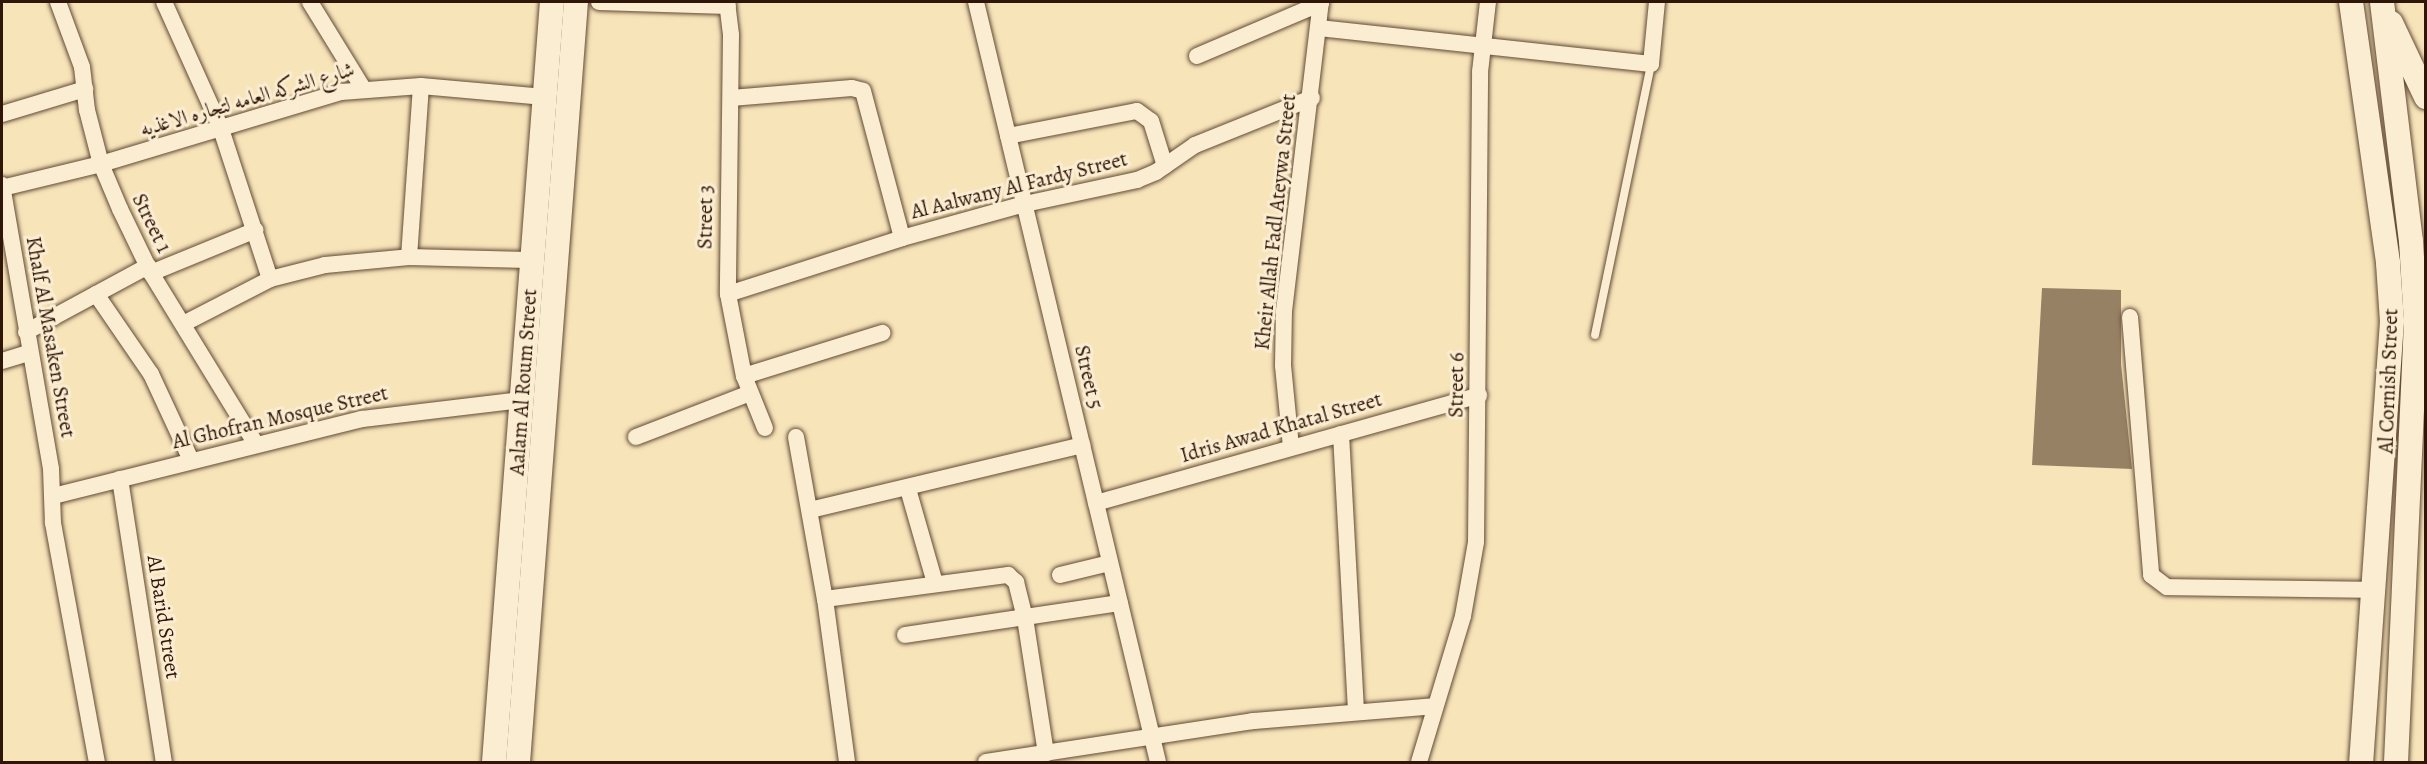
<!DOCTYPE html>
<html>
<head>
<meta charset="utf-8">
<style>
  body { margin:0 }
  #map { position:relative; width:2427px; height:764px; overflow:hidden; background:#f7e4b9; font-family:Alegreya,Amiri,serif }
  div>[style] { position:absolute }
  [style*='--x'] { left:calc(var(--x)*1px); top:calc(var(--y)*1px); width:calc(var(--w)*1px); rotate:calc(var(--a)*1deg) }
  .building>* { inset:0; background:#978165 }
  .roads { filter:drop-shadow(0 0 2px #624a35) drop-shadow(0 0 2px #624a35) }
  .lane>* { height:8px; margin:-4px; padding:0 4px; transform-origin:4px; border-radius:4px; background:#faedd2 }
  .street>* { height:16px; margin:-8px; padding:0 8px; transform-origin:8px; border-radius:8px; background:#faedd2 }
  .secondary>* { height:24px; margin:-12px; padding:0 12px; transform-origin:12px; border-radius:12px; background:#faedd2 }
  span { translate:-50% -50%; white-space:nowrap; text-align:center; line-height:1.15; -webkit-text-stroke:6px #faedd2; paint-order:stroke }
  .street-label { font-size:21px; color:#301609 }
  .frame { position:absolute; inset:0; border:3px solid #301609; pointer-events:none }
</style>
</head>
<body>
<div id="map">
  <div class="building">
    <div style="clip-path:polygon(2042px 288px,2121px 290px,2121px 364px,2132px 469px,2032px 465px)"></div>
  </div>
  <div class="roads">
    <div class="lane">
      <div style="--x:1595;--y:335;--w:277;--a:-78.3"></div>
    </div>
    <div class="street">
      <div style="--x:58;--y:2;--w:69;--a:69.7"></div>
      <div style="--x:82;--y:67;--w:43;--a:83.4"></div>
      <div style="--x:87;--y:110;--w:56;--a:75.5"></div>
      <div style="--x:101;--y:164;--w:49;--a:67.1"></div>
      <div style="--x:120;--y:209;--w:71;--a:64.2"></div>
      <div style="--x:151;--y:273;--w:199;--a:58.5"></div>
      <div style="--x:164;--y:2;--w:136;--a:65.7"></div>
      <div style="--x:220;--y:126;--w:161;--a:71.9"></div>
      <div style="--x:310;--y:2;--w:101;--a:58.4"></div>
      <div style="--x:599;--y:2;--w:129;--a:1.8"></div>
      <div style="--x:727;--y:2;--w:33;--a:83"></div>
      <div style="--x:731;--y:35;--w:259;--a:90.7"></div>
      <div style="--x:728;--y:294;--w:84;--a:79"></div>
      <div style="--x:744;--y:376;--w:56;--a:68"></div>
      <div style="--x:976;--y:2;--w:781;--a:76.53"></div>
      <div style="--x:1319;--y:28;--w:334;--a:6.2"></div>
      <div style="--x:1651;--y:64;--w:62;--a:-84.5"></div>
      <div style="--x:1197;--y:56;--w:135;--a:-23.1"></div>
      <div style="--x:731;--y:98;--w:121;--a:-4.7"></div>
      <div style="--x:852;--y:88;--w:11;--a:15"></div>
      <div style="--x:863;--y:91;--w:152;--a:75.1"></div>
      <div style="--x:2;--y:114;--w:87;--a:-16.8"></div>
      <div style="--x:1008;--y:136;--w:131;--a:-11"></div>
      <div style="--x:1137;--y:111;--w:17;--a:36"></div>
      <div style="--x:1151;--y:121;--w:47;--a:72.7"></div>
      <div style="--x:2;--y:185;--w:288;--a:80.2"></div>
      <div style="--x:51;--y:469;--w:54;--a:87.9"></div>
      <div style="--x:53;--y:523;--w:243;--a:79.6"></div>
      <div style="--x:2;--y:188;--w:102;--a:-13.6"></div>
      <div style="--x:101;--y:164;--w:251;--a:-16.7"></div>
      <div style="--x:341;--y:92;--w:80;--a:-4.3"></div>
      <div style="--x:421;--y:86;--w:124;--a:5.1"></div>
      <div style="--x:409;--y:257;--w:171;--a:-86"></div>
      <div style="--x:151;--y:273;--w:113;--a:-22.3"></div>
      <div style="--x:96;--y:294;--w:97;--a:55.5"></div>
      <div style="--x:151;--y:374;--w:95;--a:65.1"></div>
      <div style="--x:728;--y:294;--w:183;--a:-17.8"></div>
      <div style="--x:902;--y:238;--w:128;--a:-15.5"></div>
      <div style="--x:1025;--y:204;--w:115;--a:-12.1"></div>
      <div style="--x:1137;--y:180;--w:21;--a:-23"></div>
      <div style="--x:1156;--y:172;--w:47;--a:-34.7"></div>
      <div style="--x:1195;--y:145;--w:126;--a:-21.9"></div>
      <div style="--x:2130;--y:317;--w:259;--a:85.3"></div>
      <div style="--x:2151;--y:575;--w:20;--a:37"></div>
      <div style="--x:2167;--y:587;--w:208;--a:0.8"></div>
      <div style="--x:183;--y:324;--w:98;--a:-27.3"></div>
      <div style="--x:270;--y:279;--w:57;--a:-14.3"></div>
      <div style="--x:325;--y:265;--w:84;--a:-5.4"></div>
      <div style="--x:409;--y:257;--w:124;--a:1.4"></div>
      <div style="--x:26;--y:332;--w:139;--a:-28.4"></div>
      <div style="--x:2;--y:361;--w:28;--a:-17"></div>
      <div style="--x:744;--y:376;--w:145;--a:-17.3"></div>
      <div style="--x:1341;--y:434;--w:277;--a:86.9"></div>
      <div style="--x:636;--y:437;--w:122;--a:-21.1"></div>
      <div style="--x:796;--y:437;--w:165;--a:79.9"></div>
      <div style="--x:825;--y:599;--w:164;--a:82.3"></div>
      <div style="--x:1291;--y:447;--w:81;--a:-95.6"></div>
      <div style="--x:1283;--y:366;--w:55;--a:-89"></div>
      <div style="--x:1284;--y:311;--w:311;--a:-83.2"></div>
      <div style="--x:120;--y:479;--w:286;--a:81.2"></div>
      <div style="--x:908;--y:489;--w:98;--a:74"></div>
      <div style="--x:53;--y:496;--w:318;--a:-14"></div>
      <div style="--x:362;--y:419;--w:161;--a:-6.8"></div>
      <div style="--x:1096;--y:503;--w:398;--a:-15.7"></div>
      <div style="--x:810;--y:510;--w:280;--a:-13.4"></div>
      <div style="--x:1060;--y:575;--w:51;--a:-13.5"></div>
      <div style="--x:825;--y:599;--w:185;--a:-7.5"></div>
      <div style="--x:1008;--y:575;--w:11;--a:41"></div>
      <div style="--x:1016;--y:582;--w:37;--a:76"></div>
      <div style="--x:1025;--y:618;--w:137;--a:81.2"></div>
      <div style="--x:905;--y:635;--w:217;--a:-8.5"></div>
      <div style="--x:986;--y:762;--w:270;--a:-8.7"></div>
      <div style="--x:1253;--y:721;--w:182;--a:-4.7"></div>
      <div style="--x:1419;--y:762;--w:152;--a:-73.2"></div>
      <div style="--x:1463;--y:616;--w:75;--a:-80"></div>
      <div style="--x:1476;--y:542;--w:470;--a:-89.5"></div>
      <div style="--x:1480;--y:72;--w:70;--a:-83.5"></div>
    </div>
    <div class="secondary">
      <div style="--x:2351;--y:2;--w:264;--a:81.9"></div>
      <div style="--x:2388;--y:263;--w:58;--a:86.1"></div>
      <div style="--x:2392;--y:321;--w:442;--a:94"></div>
      <div style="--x:2382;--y:2;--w:241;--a:83.1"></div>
      <div style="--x:2411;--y:241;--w:81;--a:86.5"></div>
      <div style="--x:2416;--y:322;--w:440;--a:92.6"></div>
      <div style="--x:2391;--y:23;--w:82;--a:64.7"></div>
      <div style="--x:494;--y:762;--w:762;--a:-85.64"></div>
      <div style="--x:518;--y:762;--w:762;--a:-85.64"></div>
    </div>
  </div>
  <div class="street-label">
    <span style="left:247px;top:99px;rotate:-16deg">شارع الشركه العامه لتجاره الاغذيه</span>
    <span style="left:1019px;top:185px;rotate:-14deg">Al Aalwany Al Fardy Street</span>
    <span style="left:705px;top:217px;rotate:-89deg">Street 3</span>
    <span style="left:1275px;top:222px;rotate:-84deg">Kheir Allah Fadl Ateywa Street</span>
    <span style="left:152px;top:223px;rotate:64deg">Street 1</span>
    <span style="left:51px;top:337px;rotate:80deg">Khalf Al Masaken Street</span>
    <span style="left:1089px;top:377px;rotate:77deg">Street 5</span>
    <span style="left:2388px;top:381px;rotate:-88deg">Al Cornish Street</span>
    <span style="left:523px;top:382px;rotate:-86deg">Aalam Al Roum Street</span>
    <span style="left:1456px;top:385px;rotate:-89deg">Street 6</span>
    <span style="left:280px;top:417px;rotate:-13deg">Al Ghofran Mosque Street</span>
    <span style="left:1281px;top:427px;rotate:-16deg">Idris Awad Khatal Street</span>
    <span style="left:164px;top:617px;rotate:81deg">Al Barid Street</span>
  </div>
  <div class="frame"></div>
</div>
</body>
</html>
